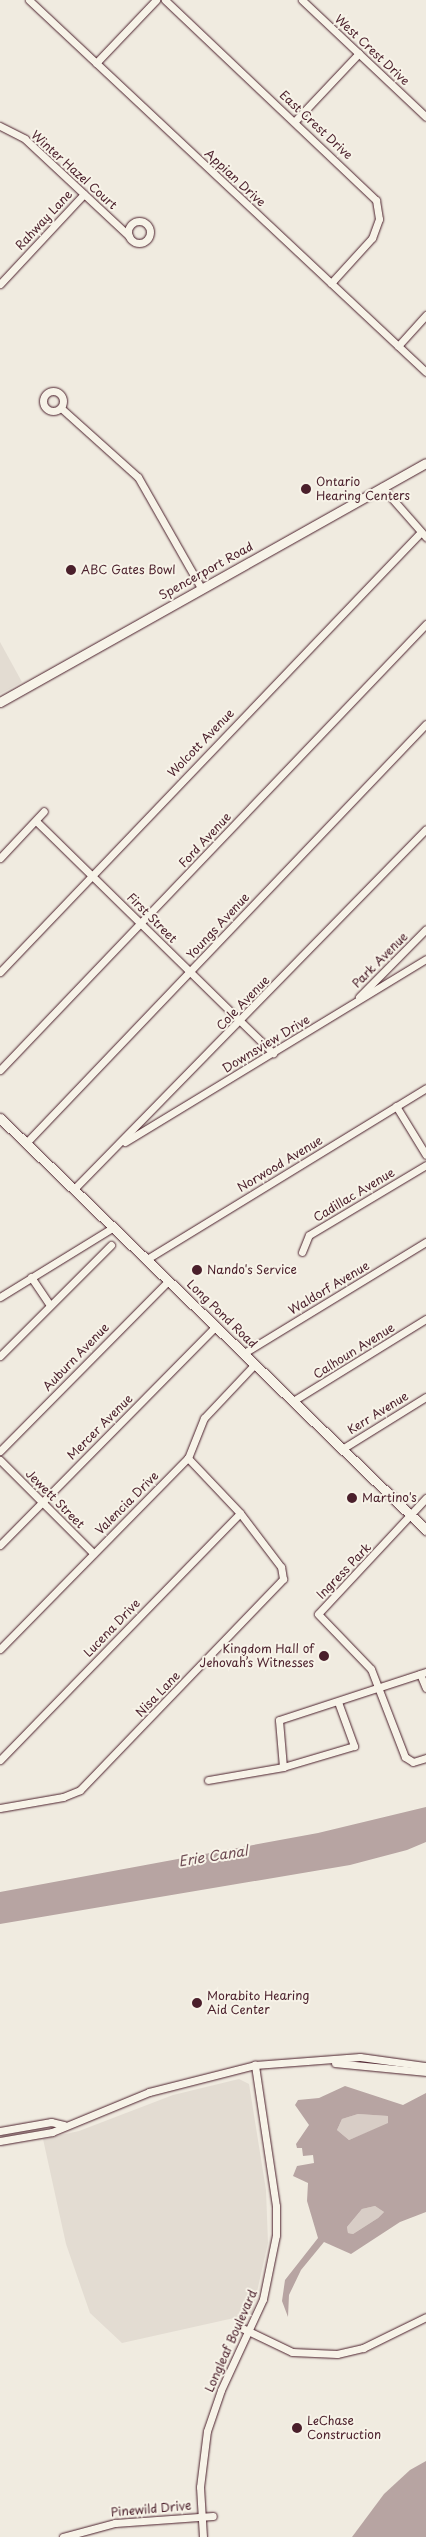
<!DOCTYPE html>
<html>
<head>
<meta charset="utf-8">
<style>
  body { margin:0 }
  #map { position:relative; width:426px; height:2537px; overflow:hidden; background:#f0ebe0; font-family:"Playpen Sans",sans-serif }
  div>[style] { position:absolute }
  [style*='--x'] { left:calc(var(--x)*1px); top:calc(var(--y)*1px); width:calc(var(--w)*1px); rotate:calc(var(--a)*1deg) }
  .built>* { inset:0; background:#e3dcd2 }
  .green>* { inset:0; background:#d8cdc6 }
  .water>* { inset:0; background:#b7a4a2 }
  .roads { filter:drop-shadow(0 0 1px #4a1f2b) drop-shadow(0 0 1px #4a1f2b) }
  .minor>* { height:7px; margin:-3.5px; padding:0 3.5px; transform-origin:3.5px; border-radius:3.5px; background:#f7f3e8 }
  .minor>.ring { margin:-3.5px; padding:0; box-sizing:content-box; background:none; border:7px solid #f7f3e8; border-radius:50% }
  .major>* { height:9px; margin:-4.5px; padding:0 4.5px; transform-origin:4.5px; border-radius:4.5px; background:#f7f3e8 }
  .dots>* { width:14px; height:14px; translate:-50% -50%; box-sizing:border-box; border:2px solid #f7f3e8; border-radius:50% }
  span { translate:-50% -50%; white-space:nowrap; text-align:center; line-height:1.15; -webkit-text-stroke:4px #f7f3e8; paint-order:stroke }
  .street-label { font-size:12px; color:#4a1f2b }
  .poi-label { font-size:12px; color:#4a1f2b }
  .left { translate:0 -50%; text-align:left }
  .right { translate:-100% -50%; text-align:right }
  .water-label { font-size:14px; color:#704e55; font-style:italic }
</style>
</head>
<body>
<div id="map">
  <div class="built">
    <div style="clip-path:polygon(0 642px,22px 682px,0 694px)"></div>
    <div style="clip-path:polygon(239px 2079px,249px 2084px,266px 2190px,268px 2243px,252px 2314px,122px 2343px,90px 2313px,66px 2244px,43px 2139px,79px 2131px,173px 2095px)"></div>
  </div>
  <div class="green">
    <div style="clip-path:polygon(358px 2114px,388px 2116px,388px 2124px,349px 2140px,337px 2130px,342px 2119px)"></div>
    <div style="clip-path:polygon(375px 2206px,384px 2212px,378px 2218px,353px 2234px,348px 2233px,347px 2227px,362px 2209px)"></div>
  </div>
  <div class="water">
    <div style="clip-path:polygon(426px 1807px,426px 1842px,407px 1850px,350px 1865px,0 1924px,0 1892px,318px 1833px)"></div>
    <div style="clip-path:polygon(evenodd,345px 2086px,403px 2105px,426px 2093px,426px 2212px,400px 2222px,351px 2254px,324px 2242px,301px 2270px,289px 2295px,288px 2317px,282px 2301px,285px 2280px,318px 2238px,307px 2201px,308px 2183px,293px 2176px,297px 2166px,314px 2163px,313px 2155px,303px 2156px,302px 2148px,297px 2148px,296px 2144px,309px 2125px,295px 2105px,298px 2100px,319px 2098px,345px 2086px,358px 2114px,388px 2116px,388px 2123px,349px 2140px,337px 2130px,342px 2119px,358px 2114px,345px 2086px,375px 2206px,384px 2212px,378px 2218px,353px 2234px,348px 2233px,347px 2227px,362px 2209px,375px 2206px)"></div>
    <div style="clip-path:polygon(426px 2461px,426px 2537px,352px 2537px,384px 2494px,410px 2470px)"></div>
  </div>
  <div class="roads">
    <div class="minor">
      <div style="--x:29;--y:0;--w:544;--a:43.14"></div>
      <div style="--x:165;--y:0;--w:291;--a:43.5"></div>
      <div style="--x:376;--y:200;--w:19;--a:81"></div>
      <div style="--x:379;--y:219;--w:20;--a:110"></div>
      <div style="--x:372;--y:238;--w:61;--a:132.3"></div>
      <div style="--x:302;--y:0;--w:170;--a:43.3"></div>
      <div style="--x:96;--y:63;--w:87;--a:-46.4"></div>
      <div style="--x:295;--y:121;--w:93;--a:-46.7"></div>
      <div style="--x:0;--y:126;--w:28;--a:27"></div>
      <div style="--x:25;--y:139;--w:142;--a:43"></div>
      <div class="ring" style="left:128px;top:221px;width:15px;height:15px"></div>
      <div style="--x:0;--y:284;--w:123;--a:-47"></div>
      <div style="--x:398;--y:346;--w:42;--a:-47.9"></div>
      <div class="ring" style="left:43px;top:391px;width:13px;height:13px"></div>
      <div style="--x:61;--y:408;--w:103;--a:41.9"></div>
      <div style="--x:138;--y:477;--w:128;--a:60.4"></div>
      <div style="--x:382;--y:487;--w:67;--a:48.7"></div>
      <div style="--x:36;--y:821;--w:332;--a:44.4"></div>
      <div style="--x:0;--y:858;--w:64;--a:-46.9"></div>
      <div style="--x:0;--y:972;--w:609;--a:-46.26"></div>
      <div style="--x:359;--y:997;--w:95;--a:-45.4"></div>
      <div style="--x:0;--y:1070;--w:617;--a:-46.31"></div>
      <div style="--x:396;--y:1106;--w:57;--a:58.5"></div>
      <div style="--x:125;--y:1142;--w:352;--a:-31.3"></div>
      <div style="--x:26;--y:1143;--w:579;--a:-46.33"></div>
      <div style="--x:74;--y:1189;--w:503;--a:-45.64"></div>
      <div style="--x:302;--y:1252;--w:18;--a:-68"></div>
      <div style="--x:309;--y:1235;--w:136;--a:-30.9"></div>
      <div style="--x:147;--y:1259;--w:327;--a:-31.5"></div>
      <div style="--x:31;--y:1277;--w:34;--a:56"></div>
      <div style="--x:0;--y:1297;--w:134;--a:-31.6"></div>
      <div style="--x:244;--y:1353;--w:213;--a:-31.4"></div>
      <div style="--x:0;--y:1356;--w:157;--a:-45"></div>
      <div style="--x:293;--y:1401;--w:156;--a:-31.7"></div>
      <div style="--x:342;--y:1449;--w:99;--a:-31.8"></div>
      <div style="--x:0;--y:1451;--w:240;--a:-45.3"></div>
      <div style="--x:0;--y:1460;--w:132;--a:45"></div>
      <div style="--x:426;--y:1498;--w:158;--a:133"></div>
      <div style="--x:318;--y:1614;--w:76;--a:46.1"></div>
      <div style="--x:371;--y:1669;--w:94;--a:68.9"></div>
      <div style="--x:405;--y:1757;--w:9;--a:32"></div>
      <div style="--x:413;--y:1762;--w:14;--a:-17"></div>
      <div style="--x:0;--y:1545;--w:308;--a:-45.4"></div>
      <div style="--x:0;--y:1649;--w:268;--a:-45.5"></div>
      <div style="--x:188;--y:1458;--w:43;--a:-68.2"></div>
      <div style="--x:204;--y:1418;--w:74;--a:-46.6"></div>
      <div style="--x:420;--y:1674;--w:15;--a:67"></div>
      <div style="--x:338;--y:1702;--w:47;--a:70"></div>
      <div style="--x:354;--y:1746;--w:74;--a:163.5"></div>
      <div style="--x:283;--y:1767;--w:47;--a:-94.9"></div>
      <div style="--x:279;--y:1720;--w:155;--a:-18.1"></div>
      <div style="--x:0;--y:1760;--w:344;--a:-45.8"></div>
      <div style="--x:208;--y:1780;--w:76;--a:-9.8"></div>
      <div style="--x:0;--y:1808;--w:64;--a:-9.9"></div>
      <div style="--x:63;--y:1797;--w:18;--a:-22"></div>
      <div style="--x:80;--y:1790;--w:293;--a:-46.1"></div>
      <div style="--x:283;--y:1579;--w:12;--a:-99"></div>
      <div style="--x:281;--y:1567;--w:68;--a:-127.2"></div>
      <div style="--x:240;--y:1513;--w:76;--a:-133.4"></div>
      <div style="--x:335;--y:2063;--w:91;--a:5.6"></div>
      <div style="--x:0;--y:2131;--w:52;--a:-10"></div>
      <div style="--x:51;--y:2122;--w:13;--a:13"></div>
      <div style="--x:0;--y:2141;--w:53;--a:-9.8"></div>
      <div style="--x:52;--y:2132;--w:105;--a:-22.4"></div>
      <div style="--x:149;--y:2092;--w:109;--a:-14.3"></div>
      <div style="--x:255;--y:2065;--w:105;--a:-4.4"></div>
      <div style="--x:360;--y:2057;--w:67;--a:7.8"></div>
      <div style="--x:242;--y:2328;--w:55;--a:25.6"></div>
      <div style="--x:292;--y:2352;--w:45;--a:2.5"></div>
      <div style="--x:337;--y:2354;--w:27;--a:-13"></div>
      <div style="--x:363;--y:2348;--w:70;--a:-26.2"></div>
      <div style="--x:63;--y:2537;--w:54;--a:-15.1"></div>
      <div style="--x:115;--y:2523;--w:98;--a:-4.1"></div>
      <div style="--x:203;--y:2537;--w:50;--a:-93.4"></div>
      <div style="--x:200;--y:2487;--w:56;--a:-82.9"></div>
      <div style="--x:207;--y:2431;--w:43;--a:-71.1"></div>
      <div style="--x:221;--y:2390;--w:100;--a:-65.2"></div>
      <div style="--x:263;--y:2299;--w:65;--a:-78.5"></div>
      <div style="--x:276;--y:2235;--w:29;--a:-90"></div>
      <div style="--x:276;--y:2206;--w:143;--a:-98.5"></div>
    </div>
    <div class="major">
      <div style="--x:0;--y:702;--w:488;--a:-29.3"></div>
      <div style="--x:0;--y:1118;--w:593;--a:44.04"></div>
    </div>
  </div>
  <div class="dots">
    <div style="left:306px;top:489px;background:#4a1f2b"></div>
    <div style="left:71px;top:570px;background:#4a1f2b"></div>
    <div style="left:197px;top:1270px;background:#4a1f2b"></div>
    <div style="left:352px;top:1498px;background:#4a1f2b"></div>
    <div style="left:324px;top:1656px;background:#4a1f2b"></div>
    <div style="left:197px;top:2003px;background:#4a1f2b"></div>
    <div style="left:297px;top:2428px;background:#4a1f2b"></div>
  </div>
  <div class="street-label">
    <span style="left:372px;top:50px;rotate:43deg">West Crest Drive</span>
    <span style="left:316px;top:125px;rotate:43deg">East Crest Drive</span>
    <span style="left:74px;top:170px;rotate:42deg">Winter Hazel Court</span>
    <span style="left:235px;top:178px;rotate:43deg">Appian Drive</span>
    <span style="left:44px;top:220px;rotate:-47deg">Rahway Lane</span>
    <span style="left:206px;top:571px;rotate:-29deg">Spencerport Road</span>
    <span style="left:201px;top:743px;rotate:-46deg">Wolcott Avenue</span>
    <span style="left:205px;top:840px;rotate:-47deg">Ford Avenue</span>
    <span style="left:152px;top:918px;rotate:45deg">First Street</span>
    <span style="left:218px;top:926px;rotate:-47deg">Youngs Avenue</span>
    <span style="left:380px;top:960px;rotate:-45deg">Park Avenue</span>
    <span style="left:243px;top:1003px;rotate:-46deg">Cole Avenue</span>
    <span style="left:266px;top:1044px;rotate:-31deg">Downsview Drive</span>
    <span style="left:280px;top:1164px;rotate:-31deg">Norwood Avenue</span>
    <span style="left:354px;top:1195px;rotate:-31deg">Cadillac Avenue</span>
    <span style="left:329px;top:1288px;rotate:-31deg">Waldorf Avenue</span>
    <span style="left:222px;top:1314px;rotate:44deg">Long Pond Road</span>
    <span style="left:354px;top:1351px;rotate:-32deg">Calhoun Avenue</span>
    <span style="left:76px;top:1357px;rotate:-46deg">Auburn Avenue</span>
    <span style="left:378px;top:1413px;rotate:-32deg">Kerr Avenue</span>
    <span style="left:100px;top:1427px;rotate:-45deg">Mercer Avenue</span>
    <span style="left:55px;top:1499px;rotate:45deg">Jewett Street</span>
    <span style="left:127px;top:1503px;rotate:-45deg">Valencia Drive</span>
    <span style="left:344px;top:1571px;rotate:-46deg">Ingress Park</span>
    <span style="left:112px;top:1628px;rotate:-46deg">Lucena Drive</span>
    <span style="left:158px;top:1694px;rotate:-46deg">Nisa Lane</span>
    <span style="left:231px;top:2341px;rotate:-66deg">Longleaf Boulevard</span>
    <span style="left:151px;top:2509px;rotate:-5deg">Pinewild Drive</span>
  </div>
  <div class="poi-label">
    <span class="left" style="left:316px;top:489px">Ontario<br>Hearing Centers</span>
    <span class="left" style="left:81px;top:570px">ABC Gates Bowl</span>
    <span class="left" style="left:207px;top:1270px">Nando's Service</span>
    <span class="left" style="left:362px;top:1498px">Martino's</span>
    <span class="right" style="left:314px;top:1656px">Kingdom Hall of<br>Jehovah’s Witnesses</span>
    <span class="left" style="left:207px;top:2003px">Morabito Hearing<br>Aid Center</span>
    <span class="left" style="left:307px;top:2428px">LeChase<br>Construction</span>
  </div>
  <div class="water-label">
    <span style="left:213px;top:1856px;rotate:-9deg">Erie Canal</span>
  </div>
</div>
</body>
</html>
